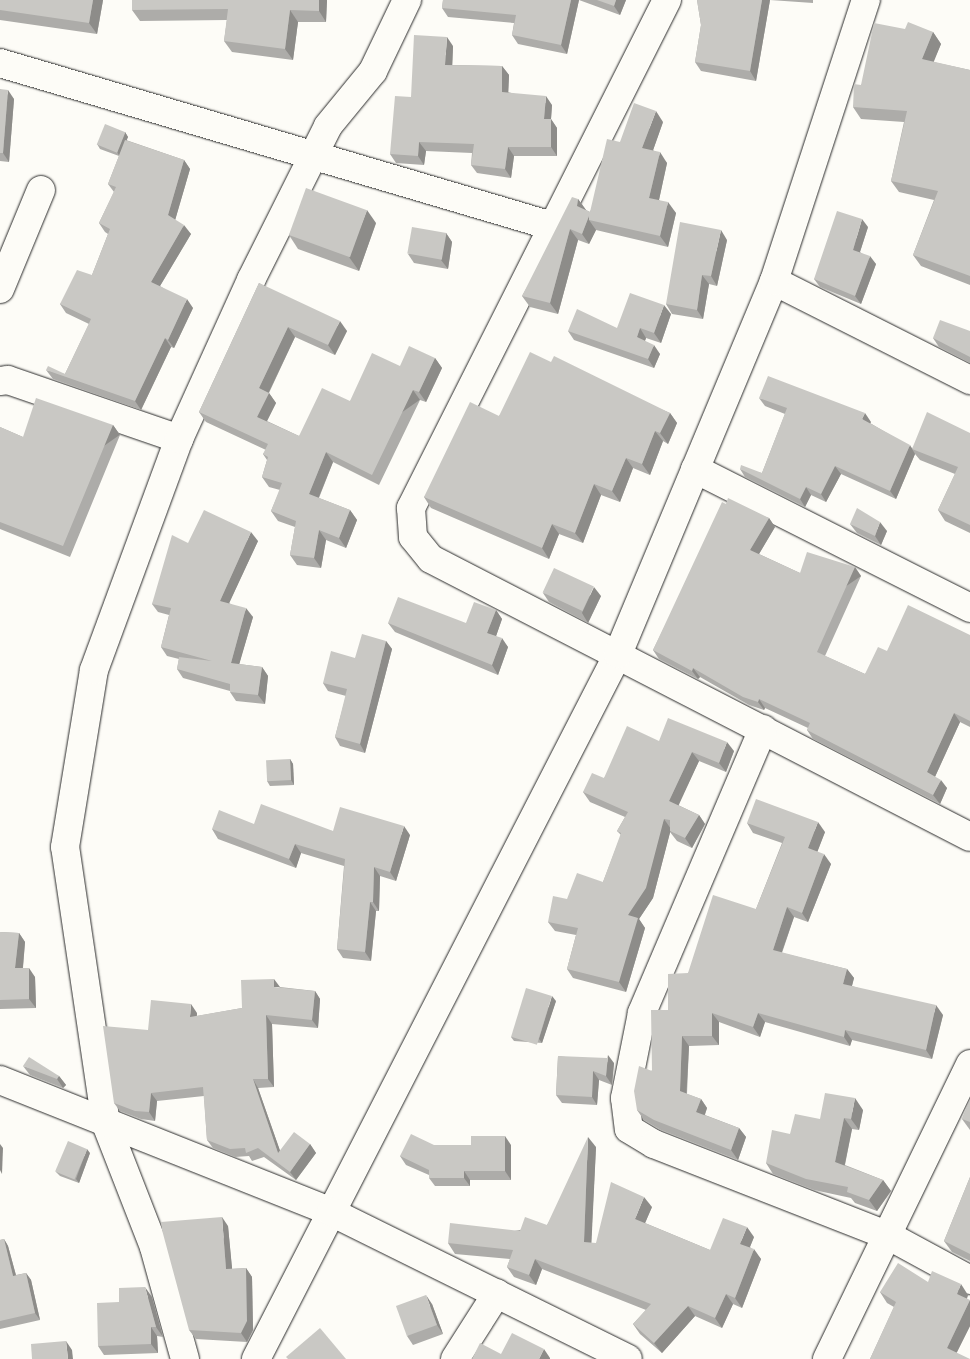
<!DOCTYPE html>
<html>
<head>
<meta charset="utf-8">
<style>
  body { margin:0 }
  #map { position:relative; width:970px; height:1359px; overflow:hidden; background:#fdfcf7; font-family:Mynerve,sans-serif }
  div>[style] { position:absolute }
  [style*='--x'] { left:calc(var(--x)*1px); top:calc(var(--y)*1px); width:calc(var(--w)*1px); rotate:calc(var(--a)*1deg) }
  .roads { filter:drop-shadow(0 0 1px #2b2b2b) drop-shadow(0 0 1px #2b2b2b) }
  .street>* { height:28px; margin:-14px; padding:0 14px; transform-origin:14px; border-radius:14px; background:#fdfcf7 }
  .secondary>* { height:28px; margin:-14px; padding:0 14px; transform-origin:14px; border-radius:14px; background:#fdfcf7 }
  .wall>* { inset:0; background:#adaca9 }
  .shaded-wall>* { inset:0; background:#8d8c89; transform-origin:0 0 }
  .building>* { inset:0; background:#c9c8c4; transform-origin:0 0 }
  span { translate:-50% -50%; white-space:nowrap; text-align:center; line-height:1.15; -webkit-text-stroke:4.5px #fdfcf7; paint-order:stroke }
</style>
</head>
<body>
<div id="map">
  <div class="roads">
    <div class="street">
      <div style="--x:667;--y:0;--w:569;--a:116.75"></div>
      <div style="--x:411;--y:508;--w:29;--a:86"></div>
      <div style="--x:413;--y:537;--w:28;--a:51"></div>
      <div style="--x:431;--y:559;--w:606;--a:27.28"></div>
      <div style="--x:0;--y:63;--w:576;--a:16.45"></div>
      <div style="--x:774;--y:281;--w:220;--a:26.8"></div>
      <div style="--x:0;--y:289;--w:107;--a:-67.5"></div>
      <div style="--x:0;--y:381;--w:8;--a:-7"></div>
      <div style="--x:8;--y:380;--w:181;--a:19"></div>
      <div style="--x:695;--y:469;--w:308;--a:26.8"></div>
      <div style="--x:763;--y:729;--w:309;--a:113.1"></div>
      <div style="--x:642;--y:1013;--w:87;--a:101.3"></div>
      <div style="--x:625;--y:1098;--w:31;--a:83"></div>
      <div style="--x:629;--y:1129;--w:29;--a:31"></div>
      <div style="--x:654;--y:1144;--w:252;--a:21.4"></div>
      <div style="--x:889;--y:1236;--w:92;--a:28.5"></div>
      <div style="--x:185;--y:1359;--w:116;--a:-105.5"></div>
      <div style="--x:154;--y:1247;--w:132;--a:-111.3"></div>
      <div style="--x:106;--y:1124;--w:280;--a:-98.4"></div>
      <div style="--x:65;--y:847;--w:179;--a:-80.7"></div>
      <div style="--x:94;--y:670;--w:246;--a:-69.8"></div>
      <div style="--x:179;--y:439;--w:175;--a:-65.6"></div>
      <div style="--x:251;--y:280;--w:172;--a:-63.4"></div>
      <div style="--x:328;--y:126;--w:71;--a:-50.7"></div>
      <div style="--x:373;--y:71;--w:79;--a:-64.4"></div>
      <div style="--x:256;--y:1359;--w:793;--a:-62.82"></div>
      <div style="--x:618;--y:654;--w:404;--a:-67.3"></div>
      <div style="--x:774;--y:281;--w:296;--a:-71.9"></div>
      <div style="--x:455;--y:1359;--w:78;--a:-57.5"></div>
      <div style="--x:827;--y:1359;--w:328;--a:-64.1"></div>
    </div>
    <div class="secondary">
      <div style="--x:0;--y:1080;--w:356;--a:21.7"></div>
      <div style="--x:331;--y:1212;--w:331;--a:26.3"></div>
    </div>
  </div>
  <div class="wall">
    <div style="clip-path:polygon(0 0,103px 0,97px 34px,0 20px)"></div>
    <div style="clip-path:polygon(132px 0,327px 0,326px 22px,298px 22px,293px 60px,232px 52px,224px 41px,227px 20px,140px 21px,132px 10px)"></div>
    <div style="clip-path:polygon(443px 0,626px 0,620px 15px,579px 0,567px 54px,518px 44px,512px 35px,514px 23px,448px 17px,442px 8px)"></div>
    <div style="clip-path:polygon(697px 0,813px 0,813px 3px,770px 0,756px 81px,701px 71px,695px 62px,701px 25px)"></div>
    <div style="clip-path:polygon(905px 29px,933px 32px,941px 44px,933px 62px,970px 70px,970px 285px,921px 266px,913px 255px,934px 200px,899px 192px,891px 181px,904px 122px,861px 119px,853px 107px,861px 85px)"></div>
    <div style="clip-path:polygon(453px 46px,452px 65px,502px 66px,509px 75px,508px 92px,552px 105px,551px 119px,557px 128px,557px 156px,514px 156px,511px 178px,477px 173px,471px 165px,472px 153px,426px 151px,424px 165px,396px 163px,390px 154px,411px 97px)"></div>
    <div style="clip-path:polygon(0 89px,14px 99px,9px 162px,0 161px)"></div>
    <div style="clip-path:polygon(663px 122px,653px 150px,667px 163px,659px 200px,676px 213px,668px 247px,596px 230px,589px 244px,578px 240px,558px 314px,530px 307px,522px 296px,578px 199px,586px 210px,590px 212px,620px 142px)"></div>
    <div style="clip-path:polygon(125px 132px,128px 137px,126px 140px,184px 160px,190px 169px,175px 220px,191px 234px,160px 286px,193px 308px,174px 348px,171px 347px,141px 410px,53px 379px,46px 370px,65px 374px,89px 324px,66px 313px,60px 304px,92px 275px,108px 234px,105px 232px,99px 223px,114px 192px,108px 184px,119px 156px,100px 149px,97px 144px)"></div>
    <div style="clip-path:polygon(376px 223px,359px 271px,298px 249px,289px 235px)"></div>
    <div style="clip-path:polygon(868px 227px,860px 252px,876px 264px,861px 304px,820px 287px,814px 279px)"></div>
    <div style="clip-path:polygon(446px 233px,452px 242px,448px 269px,414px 263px,408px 254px)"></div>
    <div style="clip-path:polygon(727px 240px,717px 286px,709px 284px,703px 319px,672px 314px,666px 304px)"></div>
    <div style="clip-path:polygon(259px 283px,347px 331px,335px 355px,295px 337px,269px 393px,276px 403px,267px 421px,299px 436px,350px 401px,400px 366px,435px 358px,442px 368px,426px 402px,420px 400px,379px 485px,333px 462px,319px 498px,350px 510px,357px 520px,346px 548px,326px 540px,321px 568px,297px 565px,290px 555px,295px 527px,278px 521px,271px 511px,280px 490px,269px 487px,262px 477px,267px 460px,263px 454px,266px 450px,206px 422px,199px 412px)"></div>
    <div style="clip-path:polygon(671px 314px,661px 343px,646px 338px,645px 341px,660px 354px,654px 368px,574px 340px,568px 331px,617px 328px)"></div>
    <div style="clip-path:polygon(970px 331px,970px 363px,939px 347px,933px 338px)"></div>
    <div style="clip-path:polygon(551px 362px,670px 413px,677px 423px,668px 444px,663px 441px,650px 475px,633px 468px,620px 502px,601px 495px,583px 543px,559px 534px,549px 559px,431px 508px,424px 497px,499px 416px)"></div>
    <div style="clip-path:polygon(759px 398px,871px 422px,870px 423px,912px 448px,970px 433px,970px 533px,945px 521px,938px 510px,955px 474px,920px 460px,915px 454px,896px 499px,841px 474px,826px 502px,811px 495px,805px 507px,745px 477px,740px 469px,762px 473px,785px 414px,765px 406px)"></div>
    <div style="clip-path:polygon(113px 425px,120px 435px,70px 557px,0 529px,0 427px,23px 437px)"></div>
    <div style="clip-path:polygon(726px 504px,769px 518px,775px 527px,759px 554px,800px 573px,861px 576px,825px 656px,865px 674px,887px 651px,970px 635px,970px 727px,960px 722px,935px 777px,947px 788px,940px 804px,813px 739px,807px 730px,808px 728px,765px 708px,764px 710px,749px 705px,700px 677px,698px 679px,659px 659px,653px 650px)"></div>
    <div style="clip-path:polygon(850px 524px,887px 531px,881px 545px,857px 533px)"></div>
    <div style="clip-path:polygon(258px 541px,229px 603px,253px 617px,239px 664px,262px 667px,268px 676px,265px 704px,236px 701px,230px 692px,230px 691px,183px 678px,177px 669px,179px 659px,167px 656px,161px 647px,169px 615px,158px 612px,152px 604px,188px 543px)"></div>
    <div style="clip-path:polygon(543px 593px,601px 596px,588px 623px,549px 602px)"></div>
    <div style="clip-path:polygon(496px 610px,502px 619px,496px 636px,508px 647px,498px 675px,395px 632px,388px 623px,466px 623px)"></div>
    <div style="clip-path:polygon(386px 641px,392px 649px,365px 753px,340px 746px,335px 737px,346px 696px,328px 691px,323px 683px,355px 658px)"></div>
    <div style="clip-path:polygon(659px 741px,734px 751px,726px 772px,699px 761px,678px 805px,699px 815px,705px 824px,692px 848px,677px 841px,670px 832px,653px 898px,639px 919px,645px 928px,626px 992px,573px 978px,567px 969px,576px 935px,555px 931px,548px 922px,603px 882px,621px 835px,617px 831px,625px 817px,590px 802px,583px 792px)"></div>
    <div style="clip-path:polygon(290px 759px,293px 764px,294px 785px,270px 786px,267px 781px)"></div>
    <div style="clip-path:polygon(747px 823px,825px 832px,817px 852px,831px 864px,808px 922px,794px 917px,782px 953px,847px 969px,854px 978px,852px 986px,943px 1015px,932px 1059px,852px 1040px,850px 1046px,765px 1022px,760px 1037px,719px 1022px,719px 1045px,689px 1046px,687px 1094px,701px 1099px,707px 1108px,705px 1115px,739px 1128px,746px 1137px,738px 1160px,661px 1130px,644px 1120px,637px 1110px,688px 973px,756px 909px,782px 843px,753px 833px)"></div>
    <div style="clip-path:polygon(254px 824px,333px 831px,410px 835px,396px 881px,380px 876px,379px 911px,376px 911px,371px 961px,343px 958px,337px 949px,344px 866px,301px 853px,296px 868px,218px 839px,212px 829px)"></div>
    <div style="clip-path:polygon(0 932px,19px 933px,25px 942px,23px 968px,35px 977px,36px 1008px,0 1009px)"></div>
    <div style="clip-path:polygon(280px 987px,315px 991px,320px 999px,318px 1028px,272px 1024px,274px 1087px,258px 1088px,280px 1151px,310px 1144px,316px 1153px,296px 1180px,264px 1157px,252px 1161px,249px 1156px,235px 1157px,213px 1148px,207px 1140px,204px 1096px,157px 1101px,155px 1121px,141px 1119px,120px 1111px,114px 1103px,148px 1030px,197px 1013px,197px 1016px,242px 1008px)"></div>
    <div style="clip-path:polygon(556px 1001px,542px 1043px,514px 1041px,511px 1037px)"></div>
    <div style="clip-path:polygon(558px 1056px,614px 1063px,612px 1085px,599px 1080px,597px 1105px,562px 1103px,556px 1095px)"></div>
    <div style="clip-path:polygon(23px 1066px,59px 1076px,66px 1085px,63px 1088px,30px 1075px)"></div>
    <div style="clip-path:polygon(970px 1100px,970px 1130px,962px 1119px)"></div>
    <div style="clip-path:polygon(863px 1110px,859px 1130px,852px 1129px,845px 1165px,883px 1180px,891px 1191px,877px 1211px,855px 1203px,851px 1198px,814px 1190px,773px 1174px,766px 1163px,790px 1134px,820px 1119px)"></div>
    <div style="clip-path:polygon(434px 1145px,511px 1145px,511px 1180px,470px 1180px,470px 1186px,435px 1186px,429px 1178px,429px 1175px,406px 1165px,400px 1156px)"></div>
    <div style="clip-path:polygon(596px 1147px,591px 1243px,596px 1243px,652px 1207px,645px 1223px,710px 1250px,754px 1237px,750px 1247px,761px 1259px,742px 1308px,733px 1304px,722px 1328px,695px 1316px,662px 1353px,640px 1334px,633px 1324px,646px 1310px,542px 1269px,536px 1285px,514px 1277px,507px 1267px,510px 1259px,455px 1254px,448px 1243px,547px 1225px)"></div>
    <div style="clip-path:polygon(90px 1153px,79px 1183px,60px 1176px,56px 1172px)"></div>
    <div style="clip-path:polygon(970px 1177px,970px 1261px,952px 1252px,944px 1241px)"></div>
    <div style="clip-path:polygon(228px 1226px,232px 1269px,246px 1268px,252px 1277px,253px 1330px,247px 1342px,196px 1339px,189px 1330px)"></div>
    <div style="clip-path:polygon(4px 1239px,8px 1246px,16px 1275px,26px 1273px,31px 1280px,40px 1320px,0 1329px,0 1240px)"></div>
    <div style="clip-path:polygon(928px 1282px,968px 1295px,967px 1299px,970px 1301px,970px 1326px,957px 1352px,870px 1359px,894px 1307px,887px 1303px,880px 1292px)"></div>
    <div style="clip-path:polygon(152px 1297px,163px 1337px,157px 1336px,158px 1353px,104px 1355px,98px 1346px,119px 1302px)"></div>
    <div style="clip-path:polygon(432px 1304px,443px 1334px,413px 1345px,407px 1336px)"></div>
  </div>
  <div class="shaded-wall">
    <div style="clip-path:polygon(93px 0,103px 0,97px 34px,89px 23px)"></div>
    <div style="clip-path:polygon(319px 0,327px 0,326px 22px,319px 11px)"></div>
    <div style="clip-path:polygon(571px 0,579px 0,567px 54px,561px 45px)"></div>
    <div style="clip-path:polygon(616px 0,626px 0,620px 15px,614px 6px)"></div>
    <div style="clip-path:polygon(762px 0,770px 0,756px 81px,750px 71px)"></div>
    <div style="clip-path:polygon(290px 10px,298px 22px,293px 60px,285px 49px)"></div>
    <div style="clip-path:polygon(933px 32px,941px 44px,930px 71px,922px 59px)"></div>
    <div style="clip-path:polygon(447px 37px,453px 46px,452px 74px,445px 65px)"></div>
    <div style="clip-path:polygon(502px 66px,509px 75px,508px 101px,502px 92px)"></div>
    <div style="clip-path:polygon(8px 90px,14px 99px,9px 162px,3px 153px)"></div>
    <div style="clip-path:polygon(546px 96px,552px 105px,551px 119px,557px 128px,557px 156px,551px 147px,544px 119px)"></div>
    <div style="clip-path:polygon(656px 111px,663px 122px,650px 159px,642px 148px)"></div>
    <div style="clip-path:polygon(125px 132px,128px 137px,120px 157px,117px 152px)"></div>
    <div style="clip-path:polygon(419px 142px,426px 151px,424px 165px,418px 156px)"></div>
    <div style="clip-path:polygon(508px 147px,514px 156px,511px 178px,505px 169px)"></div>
    <div style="clip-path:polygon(660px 152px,667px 163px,657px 209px,649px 198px)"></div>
    <div style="clip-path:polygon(184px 160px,190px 169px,174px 224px,168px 215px)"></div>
    <div style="clip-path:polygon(578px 199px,586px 210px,584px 217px,577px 206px)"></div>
    <div style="clip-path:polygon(668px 202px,676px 213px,668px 247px,660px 236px)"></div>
    <div style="clip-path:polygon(367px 210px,376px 223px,359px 271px,349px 257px)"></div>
    <div style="clip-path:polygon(589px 216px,589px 220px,596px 230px,589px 244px,582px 234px)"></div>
    <div style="clip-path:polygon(862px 219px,868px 227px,858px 258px,853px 250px)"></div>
    <div style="clip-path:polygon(184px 225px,191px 234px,157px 291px,151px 282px)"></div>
    <div style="clip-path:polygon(570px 229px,578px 240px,558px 314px,550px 303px)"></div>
    <div style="clip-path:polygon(721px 230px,727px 240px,717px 286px,711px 276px)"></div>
    <div style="clip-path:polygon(446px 233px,452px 242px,448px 269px,441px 260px)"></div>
    <div style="clip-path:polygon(870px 256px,876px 264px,861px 304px,855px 296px)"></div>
    <div style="clip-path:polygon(702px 275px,709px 284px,703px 319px,697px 310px)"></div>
    <div style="clip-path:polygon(187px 299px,193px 308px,174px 348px,168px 340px)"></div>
    <div style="clip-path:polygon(664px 305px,671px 314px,661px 343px,654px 333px)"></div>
    <div style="clip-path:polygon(340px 321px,347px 331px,335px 355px,328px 345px)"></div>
    <div style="clip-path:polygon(288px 327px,295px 337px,266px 398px,259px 388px)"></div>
    <div style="clip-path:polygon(640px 328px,646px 338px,643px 346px,637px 337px)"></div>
    <div style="clip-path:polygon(165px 338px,171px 347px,141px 410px,135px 401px)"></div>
    <div style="clip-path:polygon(654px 345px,660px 354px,654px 368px,648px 359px)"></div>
    <div style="clip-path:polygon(435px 358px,442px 368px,426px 402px,419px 392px)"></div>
    <div style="left:413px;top:390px;width:12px;height:94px;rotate:55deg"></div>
    <div style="clip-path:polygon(269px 393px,276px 403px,264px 427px,257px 417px)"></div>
    <div style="clip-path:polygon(670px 413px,677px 423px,668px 444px,660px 433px)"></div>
    <div style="clip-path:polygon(865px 413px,871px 422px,868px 427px,862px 419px)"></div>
    <div style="left:113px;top:425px;width:12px;height:131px;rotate:55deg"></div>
    <div style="clip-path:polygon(655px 431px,663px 441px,650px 475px,642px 464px)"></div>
    <div style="clip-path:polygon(910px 445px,915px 454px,896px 499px,890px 491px)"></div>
    <div style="clip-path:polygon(326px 452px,333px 462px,316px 504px,309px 494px)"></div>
    <div style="clip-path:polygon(626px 458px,633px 468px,620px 502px,612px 491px)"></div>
    <div style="clip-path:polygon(835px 466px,841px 474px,826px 502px,821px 494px)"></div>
    <div style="clip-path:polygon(594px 484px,601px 495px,583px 543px,575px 533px)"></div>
    <div style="clip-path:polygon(806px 487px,811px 495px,805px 507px,800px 499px)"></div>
    <div style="clip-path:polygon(350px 510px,357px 520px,346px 548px,339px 538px)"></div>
    <div style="clip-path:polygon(769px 518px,775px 527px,756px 559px,750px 550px)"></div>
    <div style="clip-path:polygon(880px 522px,887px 531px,881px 545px,875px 536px)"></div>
    <div style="clip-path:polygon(552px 524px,559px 534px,549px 559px,542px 548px)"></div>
    <div style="clip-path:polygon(319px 530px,326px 540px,321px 568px,314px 558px)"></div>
    <div style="clip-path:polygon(251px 532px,258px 541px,226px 610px,220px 601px)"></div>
    <div style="left:855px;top:567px;width:11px;height:93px;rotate:56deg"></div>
    <div style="clip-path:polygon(594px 587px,601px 596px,588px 623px,582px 613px)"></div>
    <div style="clip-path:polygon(246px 608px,253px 617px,237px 672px,231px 663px)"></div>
    <div style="clip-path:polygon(496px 610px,502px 619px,494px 642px,487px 633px)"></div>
    <div style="clip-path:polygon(502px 638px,508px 647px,498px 675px,492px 665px)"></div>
    <div style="clip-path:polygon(386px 641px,392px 649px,365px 753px,360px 744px)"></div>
    <div style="clip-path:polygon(262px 667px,268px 676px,265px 704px,258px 695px)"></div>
    <div style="clip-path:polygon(693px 668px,700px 677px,698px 679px,692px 671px)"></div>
    <div style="clip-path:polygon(759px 699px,765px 708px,764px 710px,758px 702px)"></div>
    <div style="clip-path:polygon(954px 713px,960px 722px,933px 781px,927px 772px)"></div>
    <div style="clip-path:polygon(727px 742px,734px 751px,726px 772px,719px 763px)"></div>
    <div style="clip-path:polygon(692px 752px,699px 761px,676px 811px,669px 801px)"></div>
    <div style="clip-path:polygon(290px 759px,293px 764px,294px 785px,291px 780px)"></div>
    <div style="clip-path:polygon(941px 780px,947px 788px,940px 804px,933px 795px)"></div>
    <div style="clip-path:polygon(699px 815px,705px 824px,692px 848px,685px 838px)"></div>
    <div style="clip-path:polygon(664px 819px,671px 829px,653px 898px,639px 919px,645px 928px,626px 992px,619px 982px,628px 915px)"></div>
    <div style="clip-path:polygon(818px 822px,825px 832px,815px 858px,808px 848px)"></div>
    <div style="clip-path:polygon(404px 826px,410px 835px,396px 881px,390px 872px)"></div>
    <div style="clip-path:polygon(295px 844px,301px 853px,296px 868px,289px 859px)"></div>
    <div style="clip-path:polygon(824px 854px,831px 864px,808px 922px,802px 913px)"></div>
    <div style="clip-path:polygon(374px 867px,380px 876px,379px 911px,373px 902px)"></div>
    <div style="clip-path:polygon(370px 902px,376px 911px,371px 961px,365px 952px)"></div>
    <div style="clip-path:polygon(787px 907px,794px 917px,779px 960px,773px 950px)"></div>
    <div style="clip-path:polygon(19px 933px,25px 942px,22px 977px,15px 968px)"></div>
    <div style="clip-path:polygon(29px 968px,35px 977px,36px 1008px,29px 999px)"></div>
    <div style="clip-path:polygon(847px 969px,854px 978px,850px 993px,843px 984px)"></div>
    <div style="clip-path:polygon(274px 979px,280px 987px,274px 987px)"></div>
    <div style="clip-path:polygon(315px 991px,320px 999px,318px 1028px,312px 1020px)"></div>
    <div style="clip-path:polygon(552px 996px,556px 1001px,542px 1043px,539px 1039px)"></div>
    <div style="clip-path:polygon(191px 1004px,197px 1013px,196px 1026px,190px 1017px)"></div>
    <div style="clip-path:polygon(936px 1005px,943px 1015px,932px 1059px,926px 1050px)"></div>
    <div style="clip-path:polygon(712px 1013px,719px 1022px,719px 1045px,712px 1036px)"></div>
    <div style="clip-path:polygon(758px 1013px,765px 1022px,760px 1037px,753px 1027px)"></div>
    <div style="clip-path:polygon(266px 1015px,272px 1024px,274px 1087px,268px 1079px)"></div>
    <div style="clip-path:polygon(845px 1030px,852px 1040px,850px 1046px,844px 1037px)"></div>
    <div style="clip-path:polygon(682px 1036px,689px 1046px,686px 1101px,680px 1091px)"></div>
    <div style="clip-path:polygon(608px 1055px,614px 1063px,612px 1085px,606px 1076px)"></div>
    <div style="clip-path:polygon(593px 1071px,599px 1080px,597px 1105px,592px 1097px)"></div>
    <div style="clip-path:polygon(59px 1076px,66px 1085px,63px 1088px,57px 1079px)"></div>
    <div style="clip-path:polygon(253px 1079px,258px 1088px,284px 1162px,278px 1153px)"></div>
    <div style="clip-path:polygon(151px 1093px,157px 1101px,155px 1121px,149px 1112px)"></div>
    <div style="clip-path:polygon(855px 1098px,863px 1110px,859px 1130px,851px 1119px)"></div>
    <div style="clip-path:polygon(701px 1099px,707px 1108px,702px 1122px,696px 1112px)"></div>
    <div style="clip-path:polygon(844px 1118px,852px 1129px,843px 1173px,835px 1162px)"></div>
    <div style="clip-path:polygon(739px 1128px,746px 1137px,738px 1160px,731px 1150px)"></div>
    <div style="clip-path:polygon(505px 1136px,511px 1145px,511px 1180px,505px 1171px)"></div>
    <div style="clip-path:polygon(588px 1137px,596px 1147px,591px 1252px,584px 1242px)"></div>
    <div style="clip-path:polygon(0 1144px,3px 1148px,2px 1174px,0 1170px)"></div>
    <div style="clip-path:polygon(310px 1144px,316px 1153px,296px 1180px,290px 1172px)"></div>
    <div style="clip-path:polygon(87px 1149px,90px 1153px,79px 1183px,76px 1179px)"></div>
    <div style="clip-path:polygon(464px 1171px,470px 1180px,470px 1186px,464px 1178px)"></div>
    <div style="clip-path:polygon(883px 1180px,891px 1191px,877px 1211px,869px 1200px)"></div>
    <div style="clip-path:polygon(644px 1197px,652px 1207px,642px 1230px,635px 1219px)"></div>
    <div style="clip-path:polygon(222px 1217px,228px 1226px,233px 1278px,226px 1269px)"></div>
    <div style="clip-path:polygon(747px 1227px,754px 1237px,747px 1254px,740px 1244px)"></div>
    <div style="clip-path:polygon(4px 1239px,8px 1246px,18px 1283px,13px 1276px)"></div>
    <div style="clip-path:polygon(754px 1249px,761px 1259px,742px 1308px,735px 1298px)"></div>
    <div style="clip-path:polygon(535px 1259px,542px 1269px,536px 1285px,529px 1275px)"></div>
    <div style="clip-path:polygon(246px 1268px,252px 1277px,253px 1330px,247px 1342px,241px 1333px)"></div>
    <div style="clip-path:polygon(26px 1273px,31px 1280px,40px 1320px,35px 1313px)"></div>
    <div style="clip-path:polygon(961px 1284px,968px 1295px,964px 1305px,957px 1294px)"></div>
    <div style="clip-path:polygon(145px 1287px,152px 1297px,163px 1337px,156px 1327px)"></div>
    <div style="clip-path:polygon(726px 1294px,733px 1304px,722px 1328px,715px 1318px)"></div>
    <div style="clip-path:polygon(426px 1295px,432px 1304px,443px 1334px,437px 1325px)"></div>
    <div style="clip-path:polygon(970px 1300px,970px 1326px,954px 1358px,947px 1348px)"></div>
    <div style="clip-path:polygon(688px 1306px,695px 1316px,662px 1353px,654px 1343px)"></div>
    <div style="clip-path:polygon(151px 1327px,157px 1336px,158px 1353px,151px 1344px)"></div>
    <div style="clip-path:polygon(66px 1341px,72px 1350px,73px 1359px,68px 1359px)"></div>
    <div style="clip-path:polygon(544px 1349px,550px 1358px,550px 1359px,539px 1359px)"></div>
  </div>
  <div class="building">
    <div style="clip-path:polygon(0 0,93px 0,89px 23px,0 10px)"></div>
    <div style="clip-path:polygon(132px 0,319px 0,319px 11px,290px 10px,285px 49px,224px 41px,228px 9px,132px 10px)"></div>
    <div style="clip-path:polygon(443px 0,571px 0,561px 45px,512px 35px,516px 15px,442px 8px)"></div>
    <div style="clip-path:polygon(597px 0,616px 0,614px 6px)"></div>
    <div style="clip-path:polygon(697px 0,762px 0,750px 71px,695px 62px,701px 25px)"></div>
    <div style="clip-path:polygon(908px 22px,933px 32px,922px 59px,970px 70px,970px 276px,913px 255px,938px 191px,891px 181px,907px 111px,853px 107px,854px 84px,861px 85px,874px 23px,905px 29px)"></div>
    <div style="clip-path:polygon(414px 35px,447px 37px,445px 65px,502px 66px,502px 92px,546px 96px,544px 119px,551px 119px,551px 147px,508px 147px,505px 169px,471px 165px,474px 144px,419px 142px,418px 156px,390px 154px,395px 96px,411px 97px)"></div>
    <div style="clip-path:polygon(0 89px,8px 90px,3px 153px,0 153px)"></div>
    <div style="clip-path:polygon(634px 103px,656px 111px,642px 148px,660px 152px,649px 198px,668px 202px,660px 236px,589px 220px,589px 216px,582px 234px,570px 229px,550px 303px,522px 296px,572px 197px,578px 199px,577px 206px,590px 212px,607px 139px,620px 142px)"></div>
    <div style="left:105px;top:124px;width:22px;height:22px;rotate:22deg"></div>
    <div style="clip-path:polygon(125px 140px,184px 160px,168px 215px,184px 225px,151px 282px,187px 299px,168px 340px,165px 338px,135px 401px,46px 370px,48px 366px,65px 374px,91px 319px,60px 304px,77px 270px,92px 275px,110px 229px,99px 223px,116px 187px,108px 184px)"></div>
    <div style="left:306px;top:188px;width:65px;height:50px;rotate:20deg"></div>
    <div style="clip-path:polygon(837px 211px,862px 219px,853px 250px,870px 256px,855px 296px,814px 279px)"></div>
    <div style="clip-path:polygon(680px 222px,721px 230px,711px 276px,702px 275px,697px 310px,666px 304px)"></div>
    <div style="left:412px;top:227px;width:35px;height:27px;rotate:10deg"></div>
    <div style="clip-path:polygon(259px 283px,340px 321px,328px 345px,288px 327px,259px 388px,269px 393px,257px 417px,299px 436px,322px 388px,350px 401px,372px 353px,400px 366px,409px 346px,435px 358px,419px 392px,413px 390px,372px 475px,326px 452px,309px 494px,350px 510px,339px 538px,319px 530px,314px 558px,290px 555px,296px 521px,271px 511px,282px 483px,262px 477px,268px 457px,263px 454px,268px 444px,199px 412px)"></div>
    <div style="clip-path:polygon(630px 293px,664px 305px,654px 333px,640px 328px,637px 337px,654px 345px,648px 359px,568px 331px,577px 309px,617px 328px)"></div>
    <div style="clip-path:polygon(940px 320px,970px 331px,970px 357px,933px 338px)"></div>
    <div style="clip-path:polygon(530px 352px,551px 362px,554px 356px,670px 413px,660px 433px,655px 431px,642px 464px,626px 458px,612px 491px,594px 484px,575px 533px,552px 524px,542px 548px,424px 497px,470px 402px,499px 416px)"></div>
    <div style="clip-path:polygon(768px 376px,865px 413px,862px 419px,910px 445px,890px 491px,835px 466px,821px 494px,806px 487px,800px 499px,740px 469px,741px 465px,762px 473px,787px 408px,759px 398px)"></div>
    <div style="clip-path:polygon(36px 398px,113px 425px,63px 546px,0 522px,0 427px,23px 437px)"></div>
    <div style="clip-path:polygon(927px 412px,970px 433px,970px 525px,938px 510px,958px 467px,912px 449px)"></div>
    <div style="clip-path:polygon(728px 498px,769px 518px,750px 550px,800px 573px,807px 552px,855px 567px,817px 652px,865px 674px,878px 647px,887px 651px,908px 605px,970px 635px,970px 721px,954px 713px,927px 772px,941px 780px,933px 795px,807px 730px,810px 723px,759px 699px,758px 702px,743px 697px,693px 668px,692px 671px,653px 650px,722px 502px,726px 504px)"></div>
    <div style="clip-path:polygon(857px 508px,880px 522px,875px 536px,850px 524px)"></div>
    <div style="clip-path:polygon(204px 510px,251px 532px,220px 601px,246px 608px,231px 663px,262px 667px,258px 695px,230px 692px,230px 684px,177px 669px,179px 657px,212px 661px,161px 647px,171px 608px,152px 604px,172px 535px,188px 543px)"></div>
    <div style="left:554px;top:568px;width:44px;height:27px;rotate:25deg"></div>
    <div style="clip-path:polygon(398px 597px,466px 623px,474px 602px,496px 610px,487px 633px,502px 638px,492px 665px,388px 623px)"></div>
    <div style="clip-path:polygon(362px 634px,386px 641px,360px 744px,335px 737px,347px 689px,323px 683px,331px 651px,355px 658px)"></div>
    <div style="clip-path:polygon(668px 718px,727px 742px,719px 763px,692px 752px,669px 801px,699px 815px,685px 838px,670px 831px,670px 820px,664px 819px,646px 888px,628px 915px,638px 918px,619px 982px,567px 969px,578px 928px,548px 922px,553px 896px,567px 899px,577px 873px,603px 882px,621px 833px,617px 831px,628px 812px,583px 792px,592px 773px,604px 778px,627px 726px,659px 741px)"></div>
    <div style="left:290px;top:759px;width:21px;height:24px;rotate:87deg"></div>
    <div style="clip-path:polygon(756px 799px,818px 822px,808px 848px,824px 854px,802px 913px,787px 907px,773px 950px,847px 969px,843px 984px,936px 1005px,926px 1050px,845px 1030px,844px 1037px,758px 1013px,753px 1027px,712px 1013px,712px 1036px,682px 1036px,680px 1091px,701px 1099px,696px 1112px,739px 1128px,731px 1150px,654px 1120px,637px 1110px,634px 1091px,639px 1066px,652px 1071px,651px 1010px,668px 1010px,668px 974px,688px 973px,713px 895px,756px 909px,785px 837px,747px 823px)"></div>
    <div style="clip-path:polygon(261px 804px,333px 831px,340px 807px,404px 826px,390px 872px,374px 867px,373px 902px,370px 902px,365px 952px,337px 949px,345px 859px,295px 844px,289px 859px,212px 829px,219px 810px,254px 824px)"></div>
    <div style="clip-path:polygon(0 932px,19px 933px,15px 968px,29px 968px,29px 999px,0 1000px)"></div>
    <div style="clip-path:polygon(274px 979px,274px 987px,315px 991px,312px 1020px,266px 1015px,268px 1079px,253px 1079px,278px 1153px,294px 1132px,310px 1144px,290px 1172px,258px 1148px,246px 1153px,245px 1148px,230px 1149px,207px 1140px,203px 1087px,151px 1093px,149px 1112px,135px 1111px,114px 1103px,103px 1026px,148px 1030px,151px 1000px,191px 1004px,190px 1017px,242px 1008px,241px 980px)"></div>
    <div style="left:526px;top:988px;width:27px;height:51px;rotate:17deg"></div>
    <div style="clip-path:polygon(608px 1055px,606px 1076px,593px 1071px,592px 1097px,556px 1095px,558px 1056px,607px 1058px)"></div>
    <div style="clip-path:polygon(29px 1057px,59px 1076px,57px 1079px,23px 1066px)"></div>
    <div style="clip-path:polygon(825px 1093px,855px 1098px,851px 1119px,844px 1118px,835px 1162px,883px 1180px,869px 1200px,847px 1192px,848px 1187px,806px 1179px,766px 1163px,772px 1130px,790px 1134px,795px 1114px,820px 1119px)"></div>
    <div style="clip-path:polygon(970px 1100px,970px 1122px,962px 1119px)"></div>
    <div style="clip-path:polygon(411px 1134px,434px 1145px,471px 1145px,471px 1136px,505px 1136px,505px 1171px,464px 1171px,464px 1178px,429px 1178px,429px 1170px,400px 1156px)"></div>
    <div style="clip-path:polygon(588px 1137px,584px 1242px,596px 1243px,611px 1182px,644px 1197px,635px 1219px,710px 1250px,723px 1218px,747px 1227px,740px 1244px,754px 1249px,735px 1298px,726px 1294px,715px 1318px,688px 1306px,654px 1343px,633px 1324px,651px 1304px,535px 1259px,529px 1275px,507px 1267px,513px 1250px,448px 1243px,450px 1223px,520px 1231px,525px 1217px,547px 1225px)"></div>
    <div style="left:68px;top:1141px;width:21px;height:33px;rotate:23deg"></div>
    <div style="clip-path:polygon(970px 1177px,970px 1254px,944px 1241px)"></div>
    <div style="clip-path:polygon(222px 1217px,226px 1269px,246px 1268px,247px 1321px,241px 1333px,189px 1330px,162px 1230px,161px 1222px)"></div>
    <div style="clip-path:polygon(4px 1239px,13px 1276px,26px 1273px,35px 1313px,0 1321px,0 1240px)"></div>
    <div style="clip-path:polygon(898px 1263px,928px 1282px,932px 1271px,961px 1284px,957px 1294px,970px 1300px,947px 1348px,970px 1359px,870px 1359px,896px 1302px,880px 1292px)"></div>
    <div style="clip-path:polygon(145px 1287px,156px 1327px,151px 1327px,151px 1344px,98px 1346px,97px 1303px,119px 1302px,119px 1288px)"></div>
    <div style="left:426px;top:1295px;width:32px;height:32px;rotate:70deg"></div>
    <div style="clip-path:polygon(320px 1328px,346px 1359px,288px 1359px,286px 1357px)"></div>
    <div style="clip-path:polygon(512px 1333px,544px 1349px,539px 1359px,472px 1359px,480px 1343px,501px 1354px)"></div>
    <div style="clip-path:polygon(66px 1341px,68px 1359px,32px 1359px,31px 1344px)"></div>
  </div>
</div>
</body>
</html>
